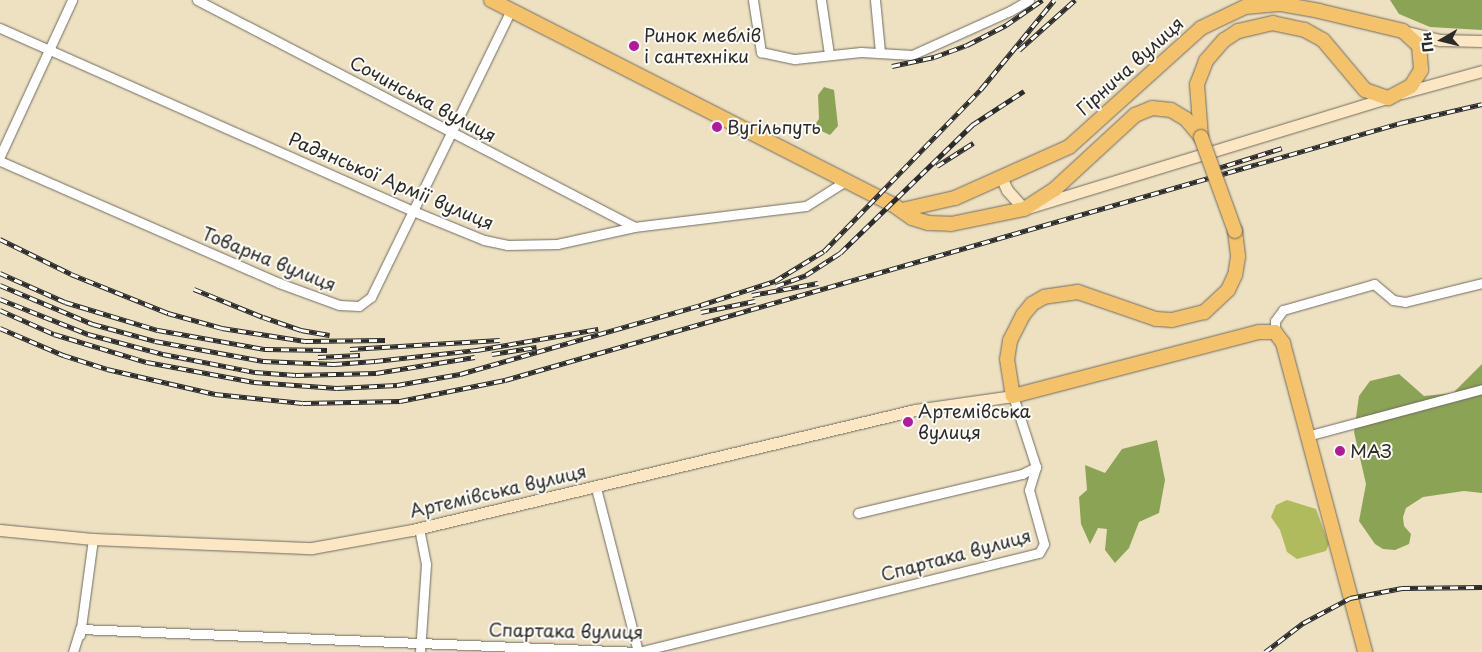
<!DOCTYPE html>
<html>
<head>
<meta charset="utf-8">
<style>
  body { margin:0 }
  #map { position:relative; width:1482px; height:652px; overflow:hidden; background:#eee1c2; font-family:"Playpen Sans",sans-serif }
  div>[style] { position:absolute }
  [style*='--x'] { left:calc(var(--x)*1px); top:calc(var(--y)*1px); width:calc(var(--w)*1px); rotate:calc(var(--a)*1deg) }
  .green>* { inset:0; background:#afbb5d }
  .forest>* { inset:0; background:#8ba354 }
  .roads { filter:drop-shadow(0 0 1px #6f6b60) drop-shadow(0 0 1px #6f6b60) }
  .street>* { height:9px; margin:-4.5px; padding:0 4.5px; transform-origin:4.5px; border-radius:4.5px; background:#fff }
  .secondary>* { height:11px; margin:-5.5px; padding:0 5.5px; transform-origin:5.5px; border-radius:5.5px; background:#fbe7c3 }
  .primary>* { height:14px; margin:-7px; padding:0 7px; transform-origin:7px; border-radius:7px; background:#f4c26a }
  .rail>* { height:4.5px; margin-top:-2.25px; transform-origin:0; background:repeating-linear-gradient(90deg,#fdfcf7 0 8px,#2b2b2b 0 16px); box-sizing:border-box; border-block:1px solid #2b2b2b }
  .bridges { filter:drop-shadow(0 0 1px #6f6b60) drop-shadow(0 0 1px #6f6b60) }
  .primary-bridge>* { height:14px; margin:-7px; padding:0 7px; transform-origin:7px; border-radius:7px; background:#f4c26a }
  .dots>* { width:14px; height:14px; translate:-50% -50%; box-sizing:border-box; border:2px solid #fdfcf7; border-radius:50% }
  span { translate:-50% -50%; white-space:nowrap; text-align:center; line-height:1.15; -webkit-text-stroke:4px #fdfcf7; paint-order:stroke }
  .poi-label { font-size:18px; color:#2b2b2b }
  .left { translate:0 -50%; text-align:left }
  .street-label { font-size:18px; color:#2b2b2b }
  .north { position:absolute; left:1417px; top:15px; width:50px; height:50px; -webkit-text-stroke:4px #fdfcf7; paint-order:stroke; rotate:262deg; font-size:14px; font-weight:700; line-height:20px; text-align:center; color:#2b2b2b }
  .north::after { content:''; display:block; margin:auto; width:18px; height:22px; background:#2b2b2b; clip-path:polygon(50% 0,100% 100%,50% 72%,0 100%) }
</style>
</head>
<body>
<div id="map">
  <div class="green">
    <div style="clip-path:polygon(1287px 500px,1316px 509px,1329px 544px,1326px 551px,1297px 559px,1287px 552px,1280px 530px,1271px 517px,1276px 505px)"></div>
  </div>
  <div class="forest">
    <div style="clip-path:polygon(1390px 0,1482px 0,1482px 30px,1430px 27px,1399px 14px)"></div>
    <div style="clip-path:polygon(824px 87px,834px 90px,838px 126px,830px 135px,813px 127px,819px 119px,818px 95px)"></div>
    <div style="clip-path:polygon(1482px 364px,1482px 493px,1464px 491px,1423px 497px,1406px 508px,1403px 517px,1404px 526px,1411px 534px,1409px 544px,1395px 550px,1383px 549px,1375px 544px,1359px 521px,1366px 484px,1354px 432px,1359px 396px,1370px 381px,1399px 374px,1424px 396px,1453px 393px)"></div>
    <div style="clip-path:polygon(1157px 440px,1165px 480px,1159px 513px,1139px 522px,1129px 548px,1115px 563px,1105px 550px,1107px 529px,1098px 528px,1090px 544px,1081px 524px,1079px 497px,1087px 490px,1085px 465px,1105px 473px,1122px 449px)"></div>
  </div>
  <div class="roads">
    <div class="street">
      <div style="--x:197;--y:0;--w:492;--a:27.4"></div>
      <div style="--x:753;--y:0;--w:53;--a:81.3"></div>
      <div style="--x:761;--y:52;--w:35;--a:12"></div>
      <div style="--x:795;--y:59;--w:66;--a:-6.1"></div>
      <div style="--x:861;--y:52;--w:51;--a:3.4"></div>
      <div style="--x:912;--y:55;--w:107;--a:-24.2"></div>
      <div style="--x:1010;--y:11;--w:22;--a:-30"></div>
      <div style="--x:821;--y:0;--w:55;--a:81.6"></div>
      <div style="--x:875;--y:0;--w:52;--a:84.5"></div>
      <div style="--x:0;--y:28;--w:452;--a:23.9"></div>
      <div style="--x:413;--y:211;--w:77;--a:22.2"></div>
      <div style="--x:484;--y:240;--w:24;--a:12"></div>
      <div style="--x:507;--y:245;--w:50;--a:-1.1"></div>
      <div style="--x:557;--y:244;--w:79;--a:-12.4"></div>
      <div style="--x:634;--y:227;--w:173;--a:-7"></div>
      <div style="--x:806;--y:206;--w:45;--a:-32.3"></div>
      <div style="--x:0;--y:156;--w:172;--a:-65.2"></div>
      <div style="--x:0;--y:161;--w:305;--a:23.6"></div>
      <div style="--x:279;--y:283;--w:64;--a:20.1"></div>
      <div style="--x:339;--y:305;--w:20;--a:3"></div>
      <div style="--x:359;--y:306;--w:15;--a:-37"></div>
      <div style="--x:371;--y:297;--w:319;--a:-64"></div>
      <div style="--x:1275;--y:332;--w:11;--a:-90"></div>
      <div style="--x:1275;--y:321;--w:14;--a:-54"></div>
      <div style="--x:1283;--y:310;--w:95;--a:-15.9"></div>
      <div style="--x:1374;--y:284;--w:25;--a:40"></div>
      <div style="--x:1393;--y:300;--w:12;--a:9"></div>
      <div style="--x:1405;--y:302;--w:79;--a:-13.9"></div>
      <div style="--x:1307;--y:436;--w:181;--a:-15"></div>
      <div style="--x:596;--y:488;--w:169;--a:75.6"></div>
      <div style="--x:858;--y:513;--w:169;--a:-13.4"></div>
      <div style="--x:1022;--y:474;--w:16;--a:-27"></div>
      <div style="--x:419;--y:528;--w:37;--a:79"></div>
      <div style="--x:426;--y:564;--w:88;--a:93.9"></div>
      <div style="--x:80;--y:635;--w:97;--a:-82.3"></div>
      <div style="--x:73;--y:652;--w:24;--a:-73"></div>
      <div style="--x:80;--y:629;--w:558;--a:2.36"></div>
      <div style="--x:638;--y:652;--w:413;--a:-13.9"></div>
      <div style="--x:1039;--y:553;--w:10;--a:-61"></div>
      <div style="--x:1044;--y:544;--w:56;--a:-105.5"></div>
      <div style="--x:1029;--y:490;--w:24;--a:-73"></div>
      <div style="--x:1036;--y:467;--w:75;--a:-107.9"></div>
    </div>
    <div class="secondary">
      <div style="--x:1403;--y:31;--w:38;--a:14"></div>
      <div style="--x:1440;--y:40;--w:42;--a:1.4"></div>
      <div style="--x:1402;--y:93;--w:83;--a:-15.4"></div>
      <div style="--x:1001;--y:177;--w:14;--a:65"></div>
      <div style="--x:1007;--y:190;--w:25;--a:48"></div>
      <div style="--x:1024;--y:209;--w:381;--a:-17"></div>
      <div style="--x:0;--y:530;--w:93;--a:5.5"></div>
      <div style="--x:93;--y:539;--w:219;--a:2.4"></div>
      <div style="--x:312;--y:548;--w:102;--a:-10.2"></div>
      <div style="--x:412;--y:530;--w:517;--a:-13.42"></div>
      <div style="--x:915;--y:410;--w:99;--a:-8.1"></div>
    </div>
    <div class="primary">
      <div style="--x:491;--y:0;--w:450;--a:27"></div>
      <div style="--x:892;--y:204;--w:24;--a:35"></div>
      <div style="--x:912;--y:218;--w:17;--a:17"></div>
      <div style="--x:928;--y:223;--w:23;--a:2"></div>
      <div style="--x:951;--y:224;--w:75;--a:-11.6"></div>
      <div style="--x:1024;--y:209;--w:38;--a:-33"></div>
      <div style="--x:1056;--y:188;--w:108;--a:-42.7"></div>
      <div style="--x:1135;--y:115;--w:18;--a:-22"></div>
      <div style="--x:1152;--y:108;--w:19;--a:6"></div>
      <div style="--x:1171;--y:110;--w:17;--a:31"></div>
      <div style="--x:1186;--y:119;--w:23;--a:50"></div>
      <div style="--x:902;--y:210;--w:54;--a:-12.8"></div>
      <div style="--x:955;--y:198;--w:125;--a:-24.1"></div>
      <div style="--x:1069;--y:147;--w:178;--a:-42"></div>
      <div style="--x:1201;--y:28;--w:49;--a:-25.5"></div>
      <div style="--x:1245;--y:7;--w:36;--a:-5"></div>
      <div style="--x:1281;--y:4;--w:39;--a:10"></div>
      <div style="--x:1319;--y:11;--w:86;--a:13.4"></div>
      <div style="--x:1403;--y:31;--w:22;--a:43"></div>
      <div style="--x:1419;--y:46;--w:24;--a:85"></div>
      <div style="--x:1421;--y:70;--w:19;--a:122"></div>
      <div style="--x:1411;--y:86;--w:26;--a:152"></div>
      <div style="--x:1388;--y:98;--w:24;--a:-161"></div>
      <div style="--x:1365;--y:90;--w:65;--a:-130"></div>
      <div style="--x:1323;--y:40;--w:21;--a:-151"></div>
      <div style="--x:1305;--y:30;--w:33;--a:-168"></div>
      <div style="--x:1273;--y:23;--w:36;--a:167"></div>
      <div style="--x:1238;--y:31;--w:17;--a:147"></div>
      <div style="--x:1224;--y:40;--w:28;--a:131"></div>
      <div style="--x:1206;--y:61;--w:25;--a:111"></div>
      <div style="--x:1197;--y:84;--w:53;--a:85.7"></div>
      <div style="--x:1235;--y:231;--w:26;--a:83"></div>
      <div style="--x:1238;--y:257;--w:18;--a:99"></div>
      <div style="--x:1235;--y:275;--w:17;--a:115"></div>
      <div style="--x:1228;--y:290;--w:33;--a:137"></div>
      <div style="--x:1204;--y:312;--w:33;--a:166"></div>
      <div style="--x:1172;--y:320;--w:16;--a:-176"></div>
      <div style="--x:1156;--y:319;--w:83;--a:-160.9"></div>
      <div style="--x:1078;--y:292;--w:34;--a:172"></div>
      <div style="--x:1044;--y:297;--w:14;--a:150"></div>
      <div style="--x:1032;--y:304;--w:14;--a:129"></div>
      <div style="--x:1023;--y:315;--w:29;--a:117"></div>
      <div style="--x:1010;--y:341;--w:18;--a:99"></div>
      <div style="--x:1007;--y:359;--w:37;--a:81"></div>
      <div style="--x:1013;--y:396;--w:254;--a:-14.6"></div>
      <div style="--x:1259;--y:332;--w:16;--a:0"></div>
      <div style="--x:1275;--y:332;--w:14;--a:54"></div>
      <div style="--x:1283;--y:343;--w:320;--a:75.1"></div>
    </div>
  </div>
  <div class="rail">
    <div style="--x:1019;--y:50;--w:75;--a:-41.8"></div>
    <div style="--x:892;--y:66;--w:43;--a:-12.1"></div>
    <div style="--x:934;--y:57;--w:35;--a:-20"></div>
    <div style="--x:967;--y:45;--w:44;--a:-27.1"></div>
    <div style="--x:1006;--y:25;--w:44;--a:-34.8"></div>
    <div style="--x:937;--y:166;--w:43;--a:-32.6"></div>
    <div style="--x:1212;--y:170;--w:73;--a:-17.4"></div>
    <div style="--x:0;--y:239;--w:79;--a:26.2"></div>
    <div style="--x:71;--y:274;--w:105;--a:21.9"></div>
    <div style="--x:168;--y:313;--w:56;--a:15.5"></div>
    <div style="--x:222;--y:328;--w:84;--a:8.9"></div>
    <div style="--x:305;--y:341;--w:80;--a:-0.7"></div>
    <div style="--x:0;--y:273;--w:71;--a:24"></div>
    <div style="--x:65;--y:302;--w:97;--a:16.8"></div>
    <div style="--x:158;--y:330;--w:109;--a:10.1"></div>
    <div style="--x:265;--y:349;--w:62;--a:0.9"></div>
    <div style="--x:0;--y:285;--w:101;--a:22.8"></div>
    <div style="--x:93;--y:324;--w:64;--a:15.3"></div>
    <div style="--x:155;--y:341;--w:110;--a:10.5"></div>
    <div style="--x:263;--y:361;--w:71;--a:2.4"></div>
    <div style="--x:334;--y:364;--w:41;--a:-4.2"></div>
    <div style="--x:375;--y:361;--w:103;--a:-6.2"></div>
    <div style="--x:477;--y:350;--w:123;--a:-9.8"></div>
    <div style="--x:776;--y:286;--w:32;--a:-20"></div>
    <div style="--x:806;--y:275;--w:40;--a:-32.9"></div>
    <div style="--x:840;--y:253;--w:184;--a:-44.1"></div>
    <div style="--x:972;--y:125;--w:62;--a:-33.2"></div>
    <div style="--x:194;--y:289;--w:74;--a:22.1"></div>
    <div style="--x:263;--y:317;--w:40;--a:18.9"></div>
    <div style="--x:301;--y:330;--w:29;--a:10"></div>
    <div style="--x:752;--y:295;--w:67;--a:-10.3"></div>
    <div style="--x:0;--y:299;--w:95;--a:21.7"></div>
    <div style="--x:88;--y:334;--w:78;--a:14.9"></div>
    <div style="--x:163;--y:354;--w:94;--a:11.1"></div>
    <div style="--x:255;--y:372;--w:41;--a:4.2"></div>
    <div style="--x:296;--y:375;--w:80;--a:-1.4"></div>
    <div style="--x:376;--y:373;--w:100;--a:-9.2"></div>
    <div style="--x:0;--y:310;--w:59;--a:24"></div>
    <div style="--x:54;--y:334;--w:97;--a:16.8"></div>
    <div style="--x:147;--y:362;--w:109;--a:10.6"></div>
    <div style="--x:254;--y:382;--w:83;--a:4.1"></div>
    <div style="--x:337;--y:388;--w:60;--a:-2.9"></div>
    <div style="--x:397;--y:385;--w:64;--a:-9.9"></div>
    <div style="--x:460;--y:374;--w:251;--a:-16"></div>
    <div style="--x:701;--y:305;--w:78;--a:-18"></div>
    <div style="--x:775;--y:281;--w:57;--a:-31.5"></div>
    <div style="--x:824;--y:251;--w:226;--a:-45.9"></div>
    <div style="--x:981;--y:89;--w:115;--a:-50.6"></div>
    <div style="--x:701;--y:312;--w:55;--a:-11.5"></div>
    <div style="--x:0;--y:328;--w:69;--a:23.2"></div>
    <div style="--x:63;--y:355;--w:46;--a:17.7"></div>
    <div style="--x:107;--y:369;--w:111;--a:13"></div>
    <div style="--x:215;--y:394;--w:88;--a:5.8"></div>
    <div style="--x:303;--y:403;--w:97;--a:-1.2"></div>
    <div style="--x:400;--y:401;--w:107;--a:-11.3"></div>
    <div style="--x:505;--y:380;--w:931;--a:-16.02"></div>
    <div style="--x:1400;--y:123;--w:84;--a:-13"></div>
    <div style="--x:350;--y:349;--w:150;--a:-3.4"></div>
    <div style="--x:492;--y:354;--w:45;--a:-9"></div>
    <div style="--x:318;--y:357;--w:42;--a:-2.7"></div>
    <div style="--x:1265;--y:652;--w:48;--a:-37.3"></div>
    <div style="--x:1303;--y:623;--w:53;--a:-28"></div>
    <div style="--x:1350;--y:598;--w:53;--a:-10.9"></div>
    <div style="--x:1402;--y:588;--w:80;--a:-0.7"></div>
  </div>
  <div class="bridges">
    <div class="primary-bridge">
      <div style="--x:1201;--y:137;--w:100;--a:70.1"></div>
    </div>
  </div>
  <div class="dots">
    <div style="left:634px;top:46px;background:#b5179e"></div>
    <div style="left:717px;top:127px;background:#b5179e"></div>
    <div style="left:908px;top:422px;background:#b5179e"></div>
    <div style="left:1340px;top:451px;background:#b5179e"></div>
  </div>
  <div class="poi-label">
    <span class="left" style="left:644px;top:46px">Ринок меблів<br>і сантехніки</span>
    <span class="left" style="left:727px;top:127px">Вугільпуть</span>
    <span class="left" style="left:918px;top:422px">Артемівська<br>вулиця</span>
    <span class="left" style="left:1350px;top:451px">МАЗ</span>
  </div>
  <div class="street-label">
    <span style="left:1130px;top:66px;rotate:-42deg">Гірнича вулиця</span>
    <span style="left:423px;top:99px;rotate:28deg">Сочинська вулиця</span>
    <span style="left:391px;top:181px;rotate:23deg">Радянської Армії вулиця</span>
    <span style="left:269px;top:259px;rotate:22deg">Товарна вулиця</span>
    <span style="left:498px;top:491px;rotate:-13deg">Артемівська вулиця</span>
    <span style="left:956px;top:555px;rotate:-15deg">Спартака вулиця</span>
    <span style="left:566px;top:631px;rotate:1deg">Спартака вулиця</span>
  </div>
  <div class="north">Пн</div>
</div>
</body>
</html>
